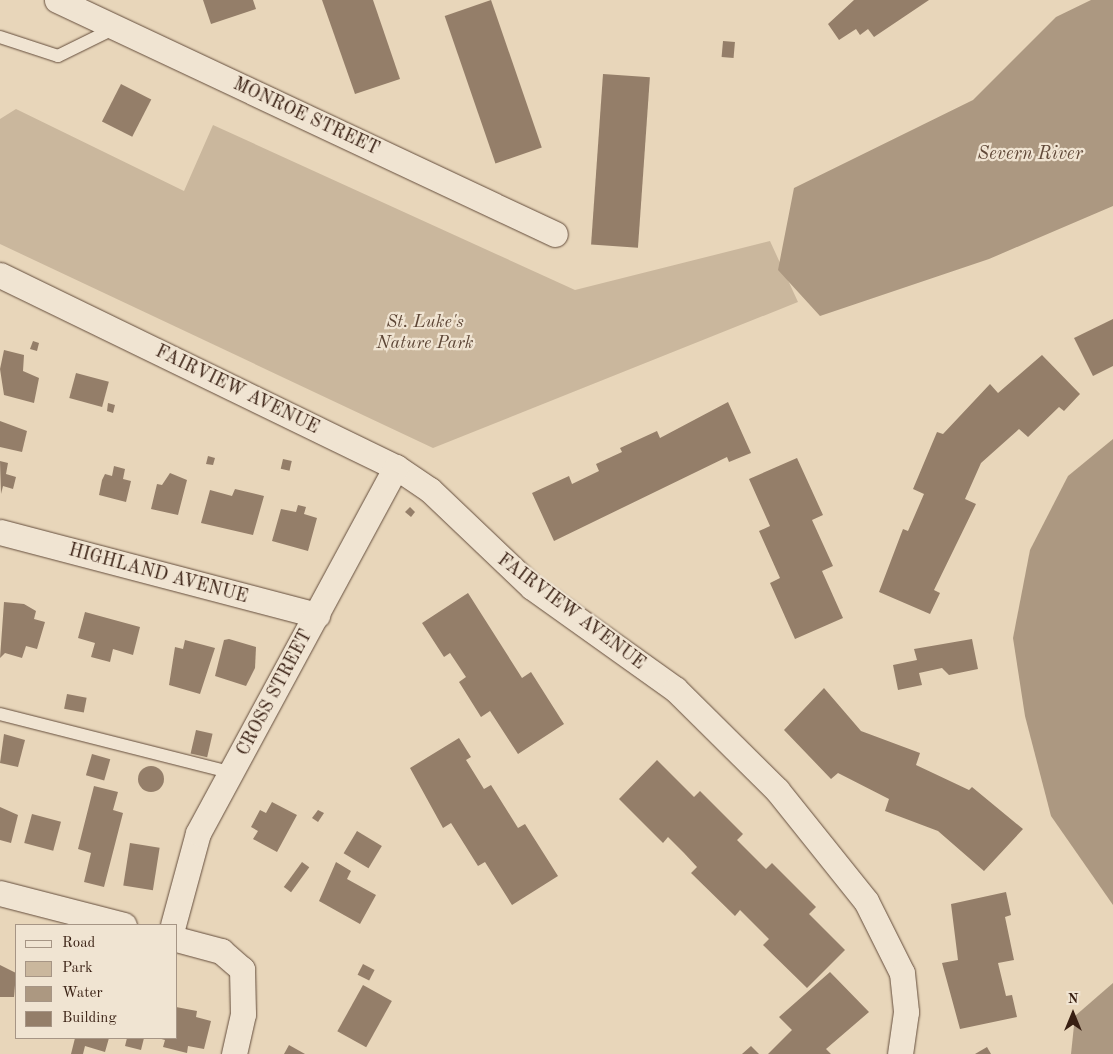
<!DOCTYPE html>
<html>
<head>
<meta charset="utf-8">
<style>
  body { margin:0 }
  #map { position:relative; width:1113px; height:1054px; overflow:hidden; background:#e8d6ba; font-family:"Old Standard TT",serif }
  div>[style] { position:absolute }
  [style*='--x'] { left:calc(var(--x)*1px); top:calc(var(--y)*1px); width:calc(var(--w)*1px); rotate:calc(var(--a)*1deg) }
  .green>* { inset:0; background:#cab79d }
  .water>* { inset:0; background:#ac9881 }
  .building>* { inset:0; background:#947e69; transform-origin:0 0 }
  .round { border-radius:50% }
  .roads { filter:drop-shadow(0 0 1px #644d3c) drop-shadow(0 0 1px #644d3c) }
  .lane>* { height:12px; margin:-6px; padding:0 6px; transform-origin:6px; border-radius:6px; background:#f0e4d2 }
  .street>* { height:25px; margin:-12.5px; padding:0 12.5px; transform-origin:12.5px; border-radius:12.5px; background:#f0e4d2 }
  span { translate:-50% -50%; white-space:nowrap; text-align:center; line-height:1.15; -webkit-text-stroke:4.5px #f0e4d2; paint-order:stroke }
  .street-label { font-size:18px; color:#381f12 }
  .park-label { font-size:18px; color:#5c4535; font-style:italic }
  .water-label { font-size:19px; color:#614939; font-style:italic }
  .legend { position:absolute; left:15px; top:924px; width:162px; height:115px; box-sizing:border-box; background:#f0e4d2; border:1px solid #a69585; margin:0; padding:6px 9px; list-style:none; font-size:15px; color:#381f12 }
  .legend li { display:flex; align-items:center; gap:10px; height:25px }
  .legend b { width:25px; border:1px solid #a69585 }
  .north { position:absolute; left:1048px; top:989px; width:50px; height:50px; -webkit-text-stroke:4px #f0e4d2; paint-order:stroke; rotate:0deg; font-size:14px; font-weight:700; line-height:20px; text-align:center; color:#381f12 }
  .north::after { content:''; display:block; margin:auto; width:18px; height:22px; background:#381f12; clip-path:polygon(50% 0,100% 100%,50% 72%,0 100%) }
</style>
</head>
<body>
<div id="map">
  <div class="green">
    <div style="clip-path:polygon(16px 109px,184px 191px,213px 125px,575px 290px,770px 241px,798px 302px,433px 448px,0 244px,0 119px)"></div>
  </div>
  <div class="water">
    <div style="clip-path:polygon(1091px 0,1113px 0,1113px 206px,989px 259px,820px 316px,778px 270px,794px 188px,973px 100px,1056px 17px)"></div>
    <div style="clip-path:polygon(1113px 439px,1113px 905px,1051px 816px,1025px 716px,1013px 638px,1030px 550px,1068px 476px)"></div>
    <div style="clip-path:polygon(1113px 983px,1113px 1054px,1071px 1054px,1075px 1016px)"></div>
  </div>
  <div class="building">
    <div style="clip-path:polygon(203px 0,253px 0,256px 9px,211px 24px)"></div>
    <div style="clip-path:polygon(322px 0,373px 0,400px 79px,355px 94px)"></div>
    <div style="left:491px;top:0;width:156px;height:49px;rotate:71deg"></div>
    <div style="clip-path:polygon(854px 0,929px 0,874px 37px,868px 29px,860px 35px,856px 29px,839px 40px,828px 24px)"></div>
    <div style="left:723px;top:41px;width:12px;height:16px;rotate:5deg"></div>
    <div style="left:603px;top:74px;width:47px;height:171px;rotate:4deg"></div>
    <div style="left:121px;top:84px;width:34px;height:42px;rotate:27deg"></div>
    <div style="clip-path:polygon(1113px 319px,1113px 366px,1093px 376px,1074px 338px)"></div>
    <div style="clip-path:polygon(33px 341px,39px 343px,37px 351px,30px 349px)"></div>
    <div style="clip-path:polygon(4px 350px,24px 355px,23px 371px,39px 378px,34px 403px,4px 395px,0 369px)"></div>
    <div style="clip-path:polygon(1042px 355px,1080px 394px,1064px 411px,1059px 407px,1028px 437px,1019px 429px,981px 463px,965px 499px,976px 504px,934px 590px,940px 593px,930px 614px,879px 592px,903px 529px,908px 531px,924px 494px,913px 489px,937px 432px,943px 434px,990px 384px,998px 393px)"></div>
    <div style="left:76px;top:373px;width:34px;height:26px;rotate:15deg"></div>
    <div style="clip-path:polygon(728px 402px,751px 453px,729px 462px,727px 457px,554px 541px,532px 493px,569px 476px,572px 484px,599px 471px,596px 464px,622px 452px,620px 448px,657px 431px,660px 438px)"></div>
    <div style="clip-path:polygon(108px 403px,115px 405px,113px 413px,107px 411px)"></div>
    <div style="clip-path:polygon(0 421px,27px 431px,22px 452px,0 447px)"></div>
    <div style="clip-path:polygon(208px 456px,215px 458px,213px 465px,206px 464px)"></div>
    <div style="clip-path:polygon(797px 458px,823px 515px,812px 520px,833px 566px,822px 571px,843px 618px,795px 639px,770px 583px,780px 578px,759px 531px,770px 526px,749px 479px)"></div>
    <div style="left:283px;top:459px;width:9px;height:10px;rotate:13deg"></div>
    <div style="clip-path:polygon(0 461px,8px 463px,6px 474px,16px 477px,13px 489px,3px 486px,1px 494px)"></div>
    <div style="clip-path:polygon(114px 466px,125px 469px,123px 479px,131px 481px,126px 502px,99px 495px,102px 480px,105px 474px,112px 476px)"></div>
    <div style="clip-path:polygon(170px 473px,187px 480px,178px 515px,151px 509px,157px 484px,162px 485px)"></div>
    <div style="clip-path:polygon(235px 489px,264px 496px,253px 535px,201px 523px,210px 490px,232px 496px)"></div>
    <div style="clip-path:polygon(298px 505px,306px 507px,304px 514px,317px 518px,308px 551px,272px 541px,281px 509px,296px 512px)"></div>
    <div style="clip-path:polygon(410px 507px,415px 512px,411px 517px,405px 512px)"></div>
    <div style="clip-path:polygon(468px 593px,522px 678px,531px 672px,564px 724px,518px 754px,490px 711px,481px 717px,459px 682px,466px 677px,450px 653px,444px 657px,422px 623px)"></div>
    <div style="clip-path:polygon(4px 602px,24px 604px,36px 611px,34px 619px,45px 622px,37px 649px,26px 646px,22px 658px,5px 653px,0 658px)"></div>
    <div style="clip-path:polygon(85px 612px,140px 627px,133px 655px,113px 649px,110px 662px,91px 657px,95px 643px,78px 638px)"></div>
    <div style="clip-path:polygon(229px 639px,256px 647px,255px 668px,246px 686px,215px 676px,224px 640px)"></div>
    <div style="clip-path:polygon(972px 639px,978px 669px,949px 675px,942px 668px,919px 673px,922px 685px,898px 690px,893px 665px,917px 660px,914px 649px)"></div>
    <div style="clip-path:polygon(185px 640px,215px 648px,200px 694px,169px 685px,175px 647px,183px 649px)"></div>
    <div style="clip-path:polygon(824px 688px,861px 731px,920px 753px,916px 765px,969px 790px,972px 787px,1023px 829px,984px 871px,938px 831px,885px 811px,889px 799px,838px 773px,831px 779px,784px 730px)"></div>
    <div style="left:67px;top:694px;width:20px;height:15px;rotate:11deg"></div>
    <div style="left:196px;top:730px;width:17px;height:24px;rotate:13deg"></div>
    <div style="clip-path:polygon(4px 734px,25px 740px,18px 767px,0 763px)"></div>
    <div style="clip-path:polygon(459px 738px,471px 757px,466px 760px,484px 789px,491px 785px,518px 828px,525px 824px,558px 876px,512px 905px,485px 862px,478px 866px,451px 823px,443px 828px,410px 768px)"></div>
    <div style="left:92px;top:754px;width:19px;height:22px;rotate:16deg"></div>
    <div style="clip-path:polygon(657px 760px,694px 797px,700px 791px,743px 834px,737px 840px,766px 869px,772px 863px,816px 907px,809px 914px,845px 950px,807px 988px,763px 945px,769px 939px,740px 910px,735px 916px,691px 873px,697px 867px,684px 853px,668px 837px,663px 843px,619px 799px)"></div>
    <div class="round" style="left:138px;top:766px;width:26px;height:26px"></div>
    <div style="clip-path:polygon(94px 786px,118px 792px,113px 810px,123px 813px,104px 887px,84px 882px,91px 853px,78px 849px)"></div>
    <div style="clip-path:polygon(272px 802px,297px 815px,277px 852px,253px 839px,258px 831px,251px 827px,260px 810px,266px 813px)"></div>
    <div style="clip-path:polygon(0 807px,18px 815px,11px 843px,0 840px)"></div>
    <div style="clip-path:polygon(318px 810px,324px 813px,318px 822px,312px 818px)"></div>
    <div style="left:32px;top:814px;width:30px;height:30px;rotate:15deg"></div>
    <div style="left:357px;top:831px;width:29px;height:26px;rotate:31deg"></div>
    <div style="left:130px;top:843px;width:30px;height:43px;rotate:9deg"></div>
    <div style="left:302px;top:862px;width:9px;height:31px;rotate:36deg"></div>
    <div style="clip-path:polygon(336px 862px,351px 871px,347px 879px,376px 895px,360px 924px,319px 901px)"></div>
    <div style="clip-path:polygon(1006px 892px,1011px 915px,1005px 917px,1014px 960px,998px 963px,1006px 996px,1012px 995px,1017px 1017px,960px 1029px,942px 963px,958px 960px,951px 904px)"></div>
    <div style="left:363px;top:964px;width:13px;height:12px;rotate:27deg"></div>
    <div style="clip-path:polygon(0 965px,16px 973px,14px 997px,0 997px)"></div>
    <div style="clip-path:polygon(830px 972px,869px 1012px,826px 1049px,831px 1054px,768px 1054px,792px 1030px,779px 1017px)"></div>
    <div style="left:363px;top:985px;width:33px;height:53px;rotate:29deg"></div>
    <div style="clip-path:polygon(176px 1007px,197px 1011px,196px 1017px,211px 1021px,204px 1049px,188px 1046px,187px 1053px,163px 1047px,165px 1040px,158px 1038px,176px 1038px)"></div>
    <div style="clip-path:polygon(75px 1038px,109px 1038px,105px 1052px,85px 1046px,83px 1054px,71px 1054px)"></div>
    <div style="clip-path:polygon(127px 1038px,144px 1038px,141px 1050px,125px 1046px)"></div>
    <div style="clip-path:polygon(289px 1045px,305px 1054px,284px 1054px)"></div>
    <div style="clip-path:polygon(751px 1046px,759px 1054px,742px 1054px)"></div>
    <div style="clip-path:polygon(987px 1047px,991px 1054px,975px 1054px)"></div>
  </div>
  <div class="roads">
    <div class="lane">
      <div style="--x:0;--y:37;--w:61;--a:18.1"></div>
      <div style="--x:58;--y:56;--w:64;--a:-26.2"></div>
      <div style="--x:0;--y:714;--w:240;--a:14.2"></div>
    </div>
    <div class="street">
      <div style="--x:57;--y:0;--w:550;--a:25.17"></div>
      <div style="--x:0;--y:275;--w:440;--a:25.9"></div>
      <div style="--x:396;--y:467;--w:41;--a:34.1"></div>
      <div style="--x:430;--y:490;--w:141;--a:43.6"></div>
      <div style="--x:532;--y:587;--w:176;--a:35.5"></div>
      <div style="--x:675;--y:689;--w:144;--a:44.7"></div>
      <div style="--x:777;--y:790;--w:142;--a:51.3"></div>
      <div style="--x:866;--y:901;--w:80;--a:63.4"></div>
      <div style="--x:902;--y:973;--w:39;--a:84"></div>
      <div style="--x:906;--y:1012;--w:42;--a:98.1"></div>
      <div style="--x:0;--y:532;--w:328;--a:14.7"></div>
      <div style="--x:0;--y:893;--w:128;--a:14.5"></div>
      <div style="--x:173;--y:925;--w:95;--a:-74.8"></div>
      <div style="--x:198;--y:833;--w:416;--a:-61.6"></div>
      <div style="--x:176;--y:939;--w:47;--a:14.9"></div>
      <div style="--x:221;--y:951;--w:28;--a:41"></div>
      <div style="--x:242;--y:969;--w:45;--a:88.7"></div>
      <div style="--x:243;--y:1014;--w:41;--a:102.7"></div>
    </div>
  </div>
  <div class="street-label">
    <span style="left:306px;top:117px;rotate:25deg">MONROE STREET</span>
    <span style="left:237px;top:390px;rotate:26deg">FAIRVIEW AVENUE</span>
    <span style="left:158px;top:574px;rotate:15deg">HIGHLAND AVENUE</span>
    <span style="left:571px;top:612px;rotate:37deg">FAIRVIEW AVENUE</span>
    <span style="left:275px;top:693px;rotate:-62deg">CROSS STREET</span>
  </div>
  <div class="park-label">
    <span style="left:425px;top:333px">St. Luke's<br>Nature Park</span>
  </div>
  <div class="water-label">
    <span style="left:1030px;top:155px">Severn River</span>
  </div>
  <ul class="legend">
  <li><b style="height:6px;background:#f0e4d2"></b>Road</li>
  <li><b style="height:14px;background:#cab79d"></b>Park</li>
  <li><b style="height:14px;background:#ac9881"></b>Water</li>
  <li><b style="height:14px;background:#947e69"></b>Building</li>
  </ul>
  <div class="north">N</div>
</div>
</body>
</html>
